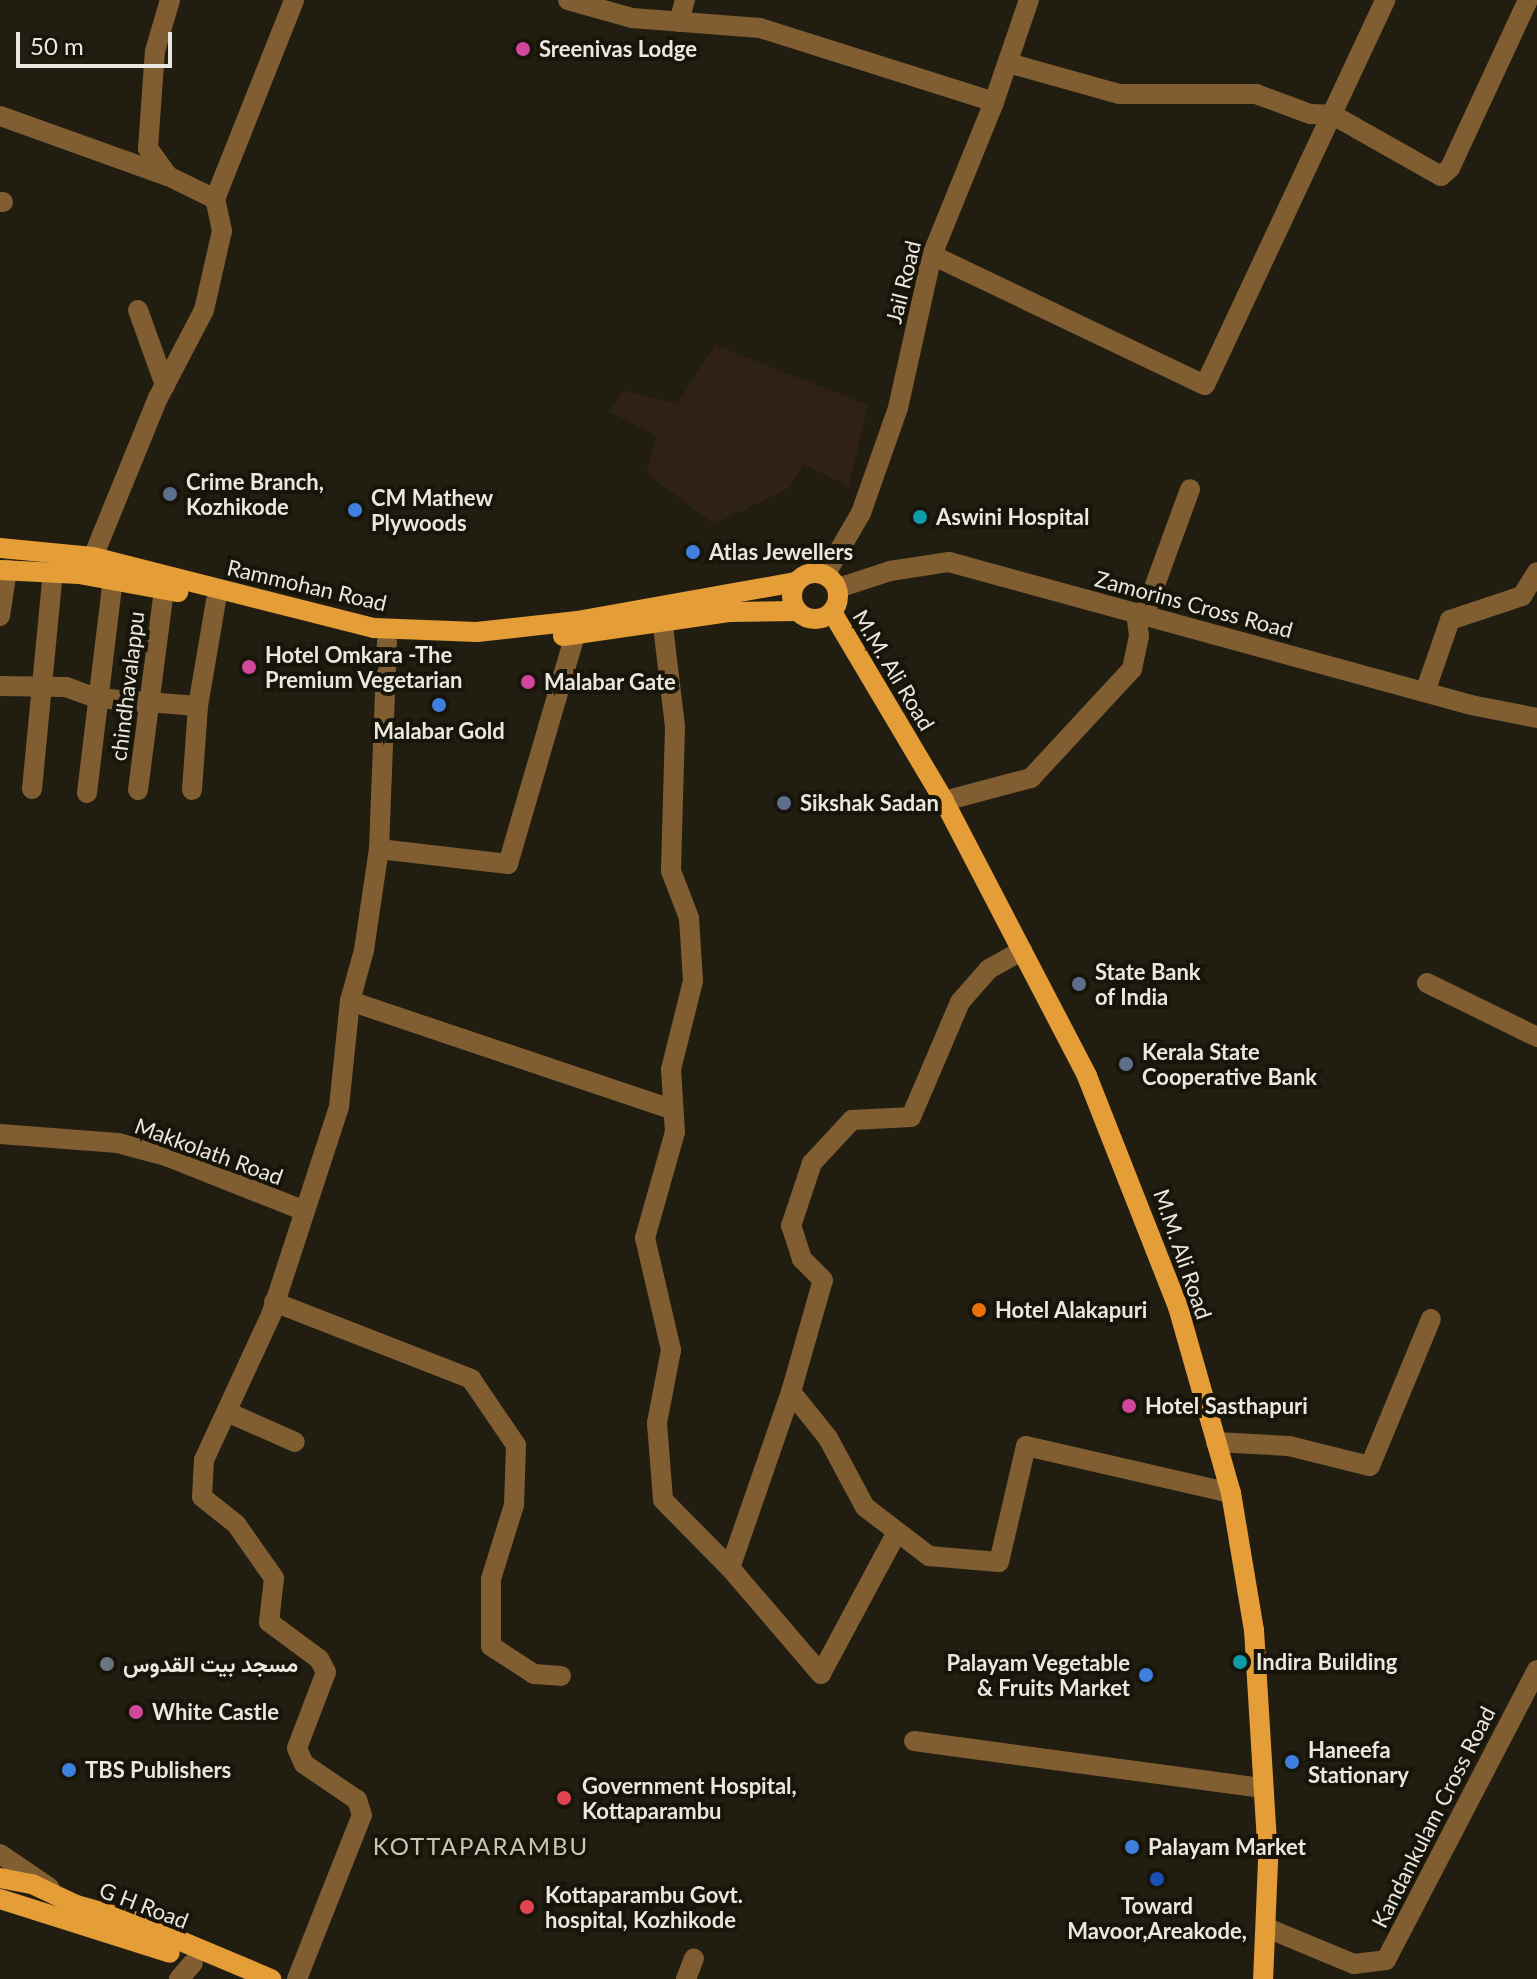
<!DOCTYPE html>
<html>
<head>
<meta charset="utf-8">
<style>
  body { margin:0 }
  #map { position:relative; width:1537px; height:1979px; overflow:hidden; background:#211d11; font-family:Lato,Vazirmatn,sans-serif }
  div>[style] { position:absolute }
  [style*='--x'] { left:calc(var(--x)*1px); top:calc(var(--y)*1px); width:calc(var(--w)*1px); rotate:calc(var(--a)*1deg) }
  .education>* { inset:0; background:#302116 }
  .minor>* { height:20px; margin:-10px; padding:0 10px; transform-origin:10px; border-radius:10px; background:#805e32 }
  .major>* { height:20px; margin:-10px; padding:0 10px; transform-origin:10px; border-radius:10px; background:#e59d38 }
  .major>.ring { margin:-10px; padding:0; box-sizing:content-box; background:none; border:20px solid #e59d38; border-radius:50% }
  .dots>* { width:22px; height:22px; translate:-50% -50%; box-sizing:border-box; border:4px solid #171409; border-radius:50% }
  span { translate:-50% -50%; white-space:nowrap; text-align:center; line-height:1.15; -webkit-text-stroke:8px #171409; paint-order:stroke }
  .poi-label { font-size:22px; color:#e9e7df; font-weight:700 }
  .left { translate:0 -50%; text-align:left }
  .right { translate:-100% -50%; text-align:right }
  .street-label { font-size:22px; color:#e9e7df }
  .neighbourhood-label { font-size:24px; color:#cac6b6; letter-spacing:2px }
  .scale { position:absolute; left:16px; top:32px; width:156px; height:36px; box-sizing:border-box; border:4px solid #e9e7df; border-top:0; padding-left:10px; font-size:24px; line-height:28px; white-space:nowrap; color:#e9e7df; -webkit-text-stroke:6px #171409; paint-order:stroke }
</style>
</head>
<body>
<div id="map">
  <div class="education">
    <div style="clip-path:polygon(715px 345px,868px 405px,849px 486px,803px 464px,789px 488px,714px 524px,646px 473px,657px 436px,610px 412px,623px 390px,677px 404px)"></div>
  </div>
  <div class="minor">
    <div style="--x:568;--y:0;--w:66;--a:15.7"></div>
    <div style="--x:632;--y:18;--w:128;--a:4.5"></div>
    <div style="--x:760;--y:28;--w:245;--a:17.5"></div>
    <div style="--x:679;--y:22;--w:23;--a:-75"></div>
    <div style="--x:1008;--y:63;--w:115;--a:15.6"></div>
    <div style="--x:1119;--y:94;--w:137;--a:0"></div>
    <div style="--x:1256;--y:94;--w:58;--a:20.3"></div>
    <div style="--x:1310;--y:114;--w:23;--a:2"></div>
    <div style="--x:1333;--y:115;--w:124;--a:29.5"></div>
    <div style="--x:1441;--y:176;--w:12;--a:-42"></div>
    <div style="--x:1450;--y:168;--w:185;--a:-65.1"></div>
    <div style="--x:0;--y:116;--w:178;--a:19.7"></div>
    <div style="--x:215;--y:199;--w:214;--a:-68.3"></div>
    <div style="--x:0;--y:202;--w:3;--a:0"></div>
    <div style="--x:932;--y:255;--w:302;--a:25.5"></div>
    <div style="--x:1205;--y:385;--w:425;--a:-64.9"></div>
    <div style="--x:138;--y:310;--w:80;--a:70.2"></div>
    <div style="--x:93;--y:557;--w:172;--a:-67.8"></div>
    <div style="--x:158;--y:398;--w:99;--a:-62.4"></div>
    <div style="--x:204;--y:310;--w:81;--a:-77.2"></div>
    <div style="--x:222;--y:231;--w:33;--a:-102"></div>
    <div style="--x:215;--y:199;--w:52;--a:-153.9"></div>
    <div style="--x:168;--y:176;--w:34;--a:-126"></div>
    <div style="--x:148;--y:148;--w:97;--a:-85.9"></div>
    <div style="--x:155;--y:51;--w:53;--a:-73.6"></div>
    <div style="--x:825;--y:575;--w:72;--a:-59.9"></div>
    <div style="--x:861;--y:513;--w:111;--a:-70.6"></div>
    <div style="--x:898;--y:408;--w:157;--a:-77.5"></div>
    <div style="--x:932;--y:255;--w:165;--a:-67.9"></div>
    <div style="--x:994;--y:102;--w:108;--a:-71.1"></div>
    <div style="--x:838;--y:588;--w:55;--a:-18.1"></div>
    <div style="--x:890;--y:571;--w:60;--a:-8.7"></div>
    <div style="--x:949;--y:562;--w:541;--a:15.32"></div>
    <div style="--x:1471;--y:705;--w:67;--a:11.1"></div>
    <div style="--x:1144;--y:615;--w:134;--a:-69.9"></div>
    <div style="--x:0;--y:616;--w:47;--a:-81.3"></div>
    <div style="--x:663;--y:626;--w:102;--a:83.2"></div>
    <div style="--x:675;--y:727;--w:144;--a:91.6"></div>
    <div style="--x:671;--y:871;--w:50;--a:69"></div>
    <div style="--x:689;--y:918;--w:63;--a:86.4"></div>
    <div style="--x:693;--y:981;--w:91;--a:104"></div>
    <div style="--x:671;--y:1069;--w:63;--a:86.4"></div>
    <div style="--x:675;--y:1132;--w:110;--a:105.8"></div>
    <div style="--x:645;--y:1238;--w:115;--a:76.9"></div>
    <div style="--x:671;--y:1350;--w:74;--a:100.9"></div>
    <div style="--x:657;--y:1423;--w:77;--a:85.5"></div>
    <div style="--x:663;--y:1500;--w:95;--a:45.4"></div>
    <div style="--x:0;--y:686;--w:66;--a:0.9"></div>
    <div style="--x:66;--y:687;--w:32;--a:20"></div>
    <div style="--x:96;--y:698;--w:102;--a:4.5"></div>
    <div style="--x:1425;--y:692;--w:76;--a:-70.9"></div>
    <div style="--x:1450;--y:620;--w:76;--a:-18.4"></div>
    <div style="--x:1522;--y:596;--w:28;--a:-58"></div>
    <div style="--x:32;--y:789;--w:219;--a:-84.5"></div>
    <div style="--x:138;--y:790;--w:203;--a:-82.6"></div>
    <div style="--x:192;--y:790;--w:84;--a:-85.9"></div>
    <div style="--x:198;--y:706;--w:107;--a:-80.3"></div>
    <div style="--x:87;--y:793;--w:216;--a:-83.1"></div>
    <div style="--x:944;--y:801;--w:90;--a:-14.8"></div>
    <div style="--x:1031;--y:778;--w:149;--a:-47.2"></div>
    <div style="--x:1132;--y:669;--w:34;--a:-78"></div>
    <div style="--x:1139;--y:636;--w:23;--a:-97"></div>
    <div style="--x:379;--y:849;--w:208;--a:-87.8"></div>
    <div style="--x:1427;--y:983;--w:123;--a:26.1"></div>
    <div style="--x:350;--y:1001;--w:341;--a:18.6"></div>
    <div style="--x:0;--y:1134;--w:118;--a:4.4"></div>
    <div style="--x:118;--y:1143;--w:50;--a:15.2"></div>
    <div style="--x:166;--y:1156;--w:149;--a:21.6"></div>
    <div style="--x:274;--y:1302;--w:212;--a:21.3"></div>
    <div style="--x:471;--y:1379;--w:80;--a:55.7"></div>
    <div style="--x:516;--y:1445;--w:60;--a:91.9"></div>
    <div style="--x:514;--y:1505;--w:77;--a:107.3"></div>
    <div style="--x:491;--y:1579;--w:67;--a:90"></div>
    <div style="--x:491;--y:1646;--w:51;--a:33.1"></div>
    <div style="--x:534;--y:1674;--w:27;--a:4"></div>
    <div style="--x:791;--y:1392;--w:59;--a:51.2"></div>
    <div style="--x:828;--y:1438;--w:78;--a:61.8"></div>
    <div style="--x:865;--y:1507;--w:81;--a:37.4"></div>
    <div style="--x:929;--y:1556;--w:70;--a:4.9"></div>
    <div style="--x:999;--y:1562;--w:119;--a:-76.9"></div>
    <div style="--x:1026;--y:1446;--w:210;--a:12.9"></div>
    <div style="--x:227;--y:1412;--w:74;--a:23.8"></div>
    <div style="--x:1216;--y:1442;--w:73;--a:3.1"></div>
    <div style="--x:1289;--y:1446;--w:83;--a:13.9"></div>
    <div style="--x:1370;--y:1466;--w:159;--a:-67.5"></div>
    <div style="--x:897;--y:1532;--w:161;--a:118.2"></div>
    <div style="--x:821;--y:1674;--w:140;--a:-130.6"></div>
    <div style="--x:730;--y:1568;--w:186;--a:-70.9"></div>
    <div style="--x:791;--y:1392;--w:116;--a:-74.1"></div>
    <div style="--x:823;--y:1280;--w:30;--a:-135"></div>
    <div style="--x:802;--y:1259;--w:35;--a:-108"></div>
    <div style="--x:791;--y:1226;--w:66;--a:-71.6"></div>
    <div style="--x:812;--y:1163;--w:59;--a:-47.1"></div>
    <div style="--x:852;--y:1120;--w:59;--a:-2.9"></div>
    <div style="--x:911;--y:1117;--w:125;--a:-66.9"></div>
    <div style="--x:960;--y:1002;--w:44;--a:-48.7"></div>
    <div style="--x:989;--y:969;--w:38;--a:-29"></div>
    <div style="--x:914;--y:1741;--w:352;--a:7.7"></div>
    <div style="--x:0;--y:1854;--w:60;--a:34.2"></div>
    <div style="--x:1267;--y:1928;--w:94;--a:22.5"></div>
    <div style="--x:1354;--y:1964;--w:32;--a:-7"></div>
    <div style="--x:1386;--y:1960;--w:327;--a:-62.5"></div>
    <div style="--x:179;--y:1979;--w:21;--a:-49"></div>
    <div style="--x:297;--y:1979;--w:176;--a:-68.4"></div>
    <div style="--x:362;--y:1815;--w:16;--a:-108"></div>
    <div style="--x:357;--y:1800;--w:64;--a:-145.8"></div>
    <div style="--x:304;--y:1764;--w:17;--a:-114"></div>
    <div style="--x:297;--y:1748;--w:81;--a:-69.1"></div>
    <div style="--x:326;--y:1672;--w:15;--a:-118"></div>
    <div style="--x:319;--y:1659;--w:62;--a:-143.5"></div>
    <div style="--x:269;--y:1622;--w:44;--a:-83.5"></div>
    <div style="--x:274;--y:1578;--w:66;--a:-125.1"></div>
    <div style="--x:236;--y:1524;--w:43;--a:-141.5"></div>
    <div style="--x:202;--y:1497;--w:37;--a:-87"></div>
    <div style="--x:204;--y:1460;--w:160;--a:-65.2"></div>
    <div style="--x:271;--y:1315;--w:219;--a:-71.9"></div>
    <div style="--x:339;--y:1107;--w:107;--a:-84.1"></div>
    <div style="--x:350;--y:1001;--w:53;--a:-74.6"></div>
    <div style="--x:364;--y:950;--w:102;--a:-81.6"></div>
    <div style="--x:379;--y:849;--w:130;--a:6.6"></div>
    <div style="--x:508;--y:864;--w:239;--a:-73.7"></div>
    <div style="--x:686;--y:1979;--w:22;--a:-69"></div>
  </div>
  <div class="major">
    <div style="--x:0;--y:548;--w:93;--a:5.5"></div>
    <div style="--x:93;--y:557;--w:290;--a:14.2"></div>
    <div style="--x:374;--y:628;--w:103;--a:2.2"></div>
    <div style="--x:477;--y:632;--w:101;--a:-6.3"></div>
    <div style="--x:577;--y:621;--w:223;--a:-10.1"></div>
    <div style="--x:0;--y:570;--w:79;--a:2.9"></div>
    <div style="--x:79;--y:574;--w:101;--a:10.3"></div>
    <div class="ring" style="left:792px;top:573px;width:26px;height:26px"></div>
    <div style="--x:832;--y:612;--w:220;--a:59.3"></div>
    <div style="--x:944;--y:801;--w:310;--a:62.5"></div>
    <div style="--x:1087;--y:1076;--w:248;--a:68.5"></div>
    <div style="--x:1178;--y:1307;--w:193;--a:74.1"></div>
    <div style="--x:1231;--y:1493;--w:139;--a:80.5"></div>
    <div style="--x:1254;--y:1630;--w:232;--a:86.5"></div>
    <div style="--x:1268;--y:1862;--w:117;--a:92.4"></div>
    <div style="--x:563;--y:636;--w:169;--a:-8.2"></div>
    <div style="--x:730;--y:612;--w:67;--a:-0.9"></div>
    <div style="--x:0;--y:1878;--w:33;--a:11"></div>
    <div style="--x:32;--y:1884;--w:49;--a:25.5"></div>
    <div style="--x:76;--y:1905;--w:59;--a:15.7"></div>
    <div style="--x:133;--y:1921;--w:150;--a:22.8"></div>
    <div style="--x:0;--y:1899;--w:178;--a:17.6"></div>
  </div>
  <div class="dots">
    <div style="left:523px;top:49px;background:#d1479c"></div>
    <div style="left:170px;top:494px;background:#5c6f8a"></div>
    <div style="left:355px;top:510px;background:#3f7fe0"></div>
    <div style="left:920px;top:517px;background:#0f9aa8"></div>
    <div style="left:693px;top:552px;background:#3f7fe0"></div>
    <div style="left:249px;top:667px;background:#d1479c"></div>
    <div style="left:528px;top:682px;background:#d1479c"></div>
    <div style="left:439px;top:705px;background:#3f7fe0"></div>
    <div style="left:784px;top:803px;background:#5c6f8a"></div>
    <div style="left:1079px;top:984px;background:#5c6f8a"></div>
    <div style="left:1126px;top:1064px;background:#5c6f8a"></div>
    <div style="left:979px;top:1310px;background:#e8710a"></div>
    <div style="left:1129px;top:1406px;background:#d1479c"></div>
    <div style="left:1240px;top:1662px;background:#0f9aa8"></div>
    <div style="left:107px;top:1664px;background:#6b7280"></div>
    <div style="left:1146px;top:1675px;background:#3f7fe0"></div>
    <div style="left:136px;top:1712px;background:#d1479c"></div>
    <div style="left:1292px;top:1762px;background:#3f7fe0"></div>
    <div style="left:69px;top:1770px;background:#3f7fe0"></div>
    <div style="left:564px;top:1798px;background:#e0444e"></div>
    <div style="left:1132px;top:1847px;background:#3f7fe0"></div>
    <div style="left:1157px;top:1879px;background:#1a4fb4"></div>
    <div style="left:527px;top:1907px;background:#e0444e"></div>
  </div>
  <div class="poi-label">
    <span class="left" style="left:539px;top:49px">Sreenivas Lodge</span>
    <span class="left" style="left:186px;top:494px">Crime Branch,<br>Kozhikode</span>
    <span class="left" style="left:371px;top:510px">CM Mathew<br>Plywoods</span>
    <span class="left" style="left:936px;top:517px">Aswini Hospital</span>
    <span class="left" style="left:709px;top:552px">Atlas Jewellers</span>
    <span class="left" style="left:265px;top:667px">Hotel Omkara -The<br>Premium Vegetarian</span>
    <span class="left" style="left:544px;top:682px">Malabar Gate</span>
    <span style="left:439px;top:731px">Malabar Gold</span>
    <span class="left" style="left:800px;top:803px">Sikshak Sadan</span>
    <span class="left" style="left:1095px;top:984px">State Bank<br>of India</span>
    <span class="left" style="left:1142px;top:1064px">Kerala State<br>Cooperative Bank</span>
    <span class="left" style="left:995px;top:1310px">Hotel Alakapuri</span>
    <span class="left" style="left:1145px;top:1406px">Hotel Sasthapuri</span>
    <span class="right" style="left:1130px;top:1675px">Palayam Vegetable<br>&amp; Fruits Market</span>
    <span class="left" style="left:1256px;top:1662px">Indira Building</span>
    <span class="left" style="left:123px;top:1664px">مسجد بیت القدوس</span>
    <span class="left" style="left:152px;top:1712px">White Castle</span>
    <span class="left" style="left:1308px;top:1762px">Haneefa<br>Stationary</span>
    <span class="left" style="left:85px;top:1770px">TBS Publishers</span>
    <span class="left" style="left:582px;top:1798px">Government Hospital,<br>Kottaparambu</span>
    <span class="left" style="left:1148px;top:1847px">Palayam Market</span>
    <span class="left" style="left:545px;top:1907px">Kottaparambu Govt.<br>hospital, Kozhikode</span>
    <span style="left:1157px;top:1918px">Toward<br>Mavoor,Areakode,</span>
  </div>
  <div class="street-label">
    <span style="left:903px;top:282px;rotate:-76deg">Jail Road</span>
    <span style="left:307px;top:585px;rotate:13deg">Rammohan Road</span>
    <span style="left:1194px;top:604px;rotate:15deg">Zamorins Cross Road</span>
    <span style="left:894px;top:670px;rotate:59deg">M.M. Ali Road</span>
    <span style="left:127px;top:686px;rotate:-83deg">chindhavalappu</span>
    <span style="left:209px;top:1151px;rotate:20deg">Makkolath Road</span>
    <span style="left:1183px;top:1254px;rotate:71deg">M.M. Ali Road</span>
    <span style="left:1433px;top:1817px;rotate:-63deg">Kandankulam Cross Road</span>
    <span style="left:144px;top:1905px;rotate:21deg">G H Road</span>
  </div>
  <div class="neighbourhood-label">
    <span style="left:481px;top:1846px">KOTTAPARAMBU</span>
  </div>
  <div class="scale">50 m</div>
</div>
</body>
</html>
